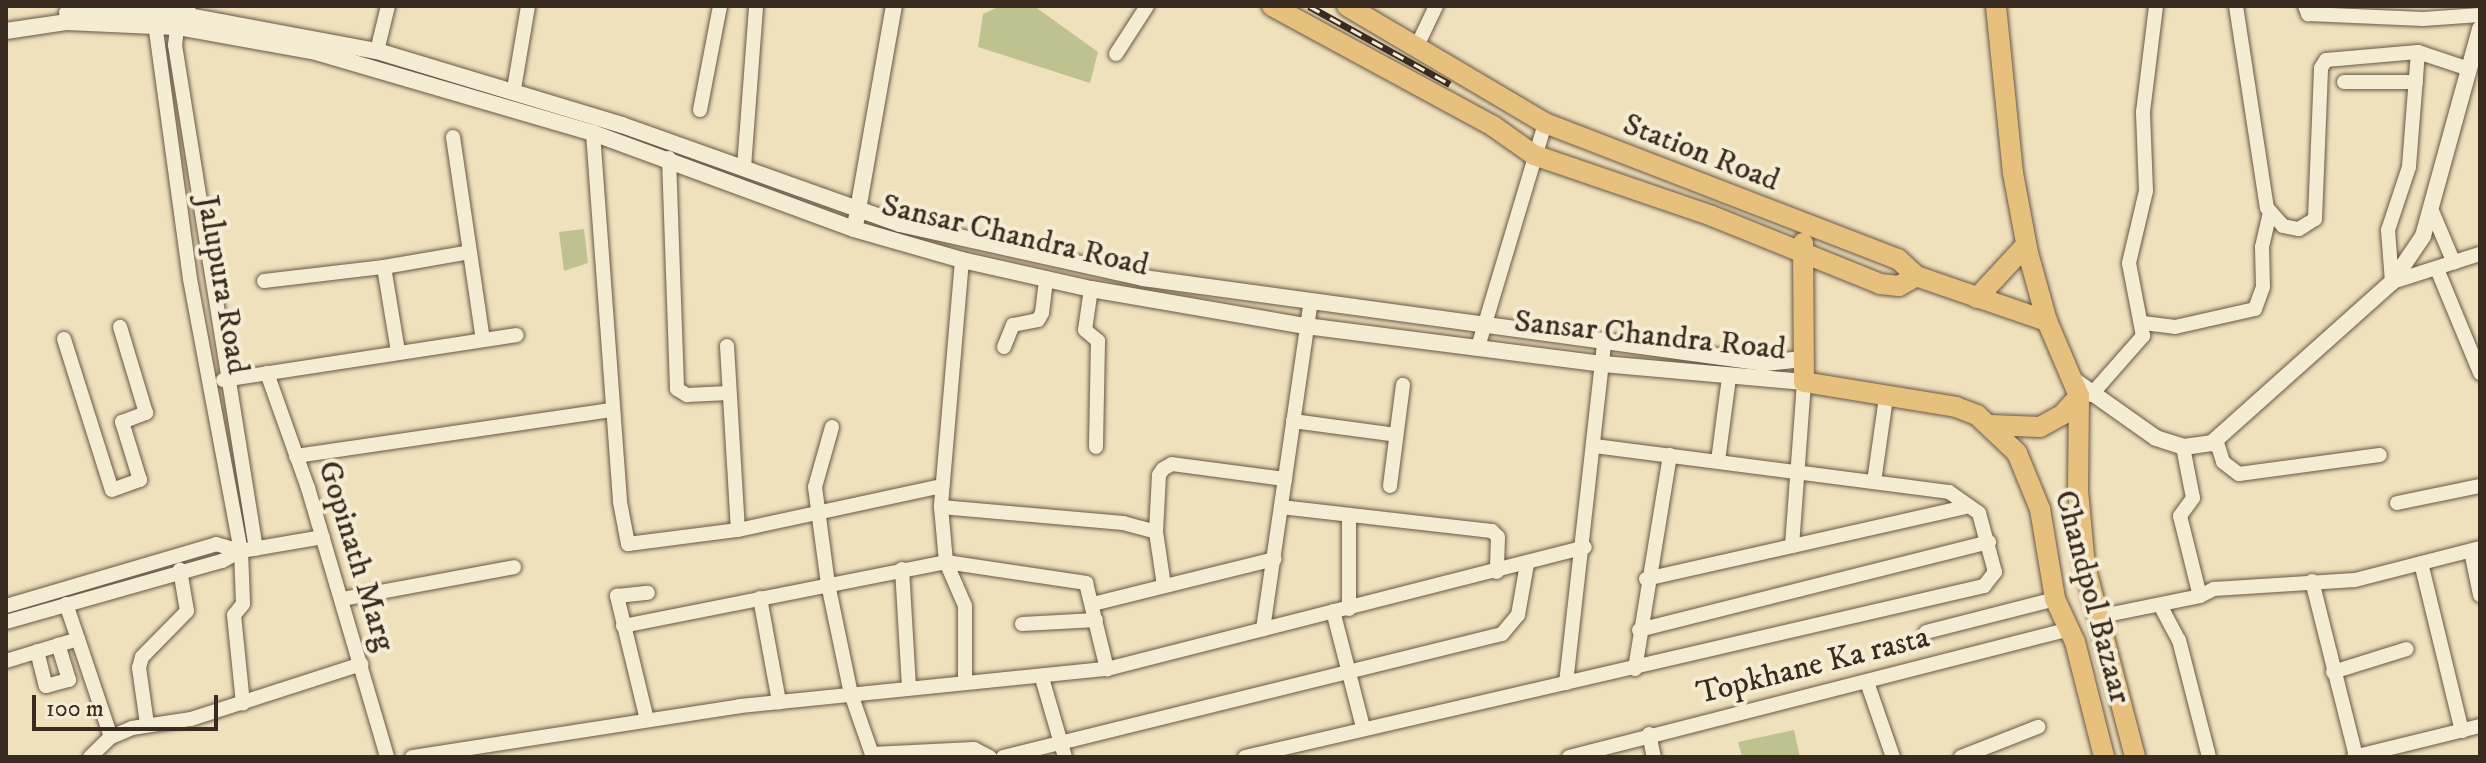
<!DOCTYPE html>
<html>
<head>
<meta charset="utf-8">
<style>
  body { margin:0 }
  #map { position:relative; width:2486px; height:763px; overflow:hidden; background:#f0e1bd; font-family:"IM FELL DW Pica",serif }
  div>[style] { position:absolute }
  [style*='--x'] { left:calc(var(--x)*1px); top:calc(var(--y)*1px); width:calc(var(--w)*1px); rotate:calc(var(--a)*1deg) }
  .green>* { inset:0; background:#bdc28e }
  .roads { filter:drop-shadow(0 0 2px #675846) drop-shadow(0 0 2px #675846) }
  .minor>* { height:14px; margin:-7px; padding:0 7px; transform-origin:7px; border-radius:7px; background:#f5ecd4 }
  .tertiary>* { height:16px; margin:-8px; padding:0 8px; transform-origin:8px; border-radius:8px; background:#f5ecd4 }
  .primary>* { height:20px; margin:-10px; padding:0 10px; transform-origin:10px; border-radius:10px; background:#e8c07e }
  .rail>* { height:7px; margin-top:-3.5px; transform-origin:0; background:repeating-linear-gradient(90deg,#f5ecd4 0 12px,#392b1f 0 24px); box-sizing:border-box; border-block:2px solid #392b1f }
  span { translate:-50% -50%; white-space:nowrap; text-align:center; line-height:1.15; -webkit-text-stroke:8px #f5ecd4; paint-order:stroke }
  .street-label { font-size:32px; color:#392b1f }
  .frame { position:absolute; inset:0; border:8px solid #392b1f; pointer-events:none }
  .scale { position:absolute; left:32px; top:695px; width:186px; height:36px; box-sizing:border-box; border:4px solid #392b1f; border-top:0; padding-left:10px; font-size:24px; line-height:28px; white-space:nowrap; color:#392b1f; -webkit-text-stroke:6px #f5ecd4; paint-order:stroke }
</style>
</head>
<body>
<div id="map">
  <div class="green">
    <div style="clip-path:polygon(1000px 6px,1034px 6px,1098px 52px,1090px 83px,978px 47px,983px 14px)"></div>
    <div style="clip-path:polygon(584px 229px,588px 263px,564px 271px,559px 232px)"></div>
    <div style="clip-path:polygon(1794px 730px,1800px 757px,1742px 757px,1738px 742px)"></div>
  </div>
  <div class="roads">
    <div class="minor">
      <div style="--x:189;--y:6;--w:24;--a:120"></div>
      <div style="--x:177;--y:27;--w:18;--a:96"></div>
      <div style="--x:175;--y:45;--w:510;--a:80.87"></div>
      <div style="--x:2236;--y:6;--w:204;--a:81.3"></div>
      <div style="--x:2267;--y:208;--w:24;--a:48"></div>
      <div style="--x:2283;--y:226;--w:16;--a:11"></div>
      <div style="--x:2299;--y:229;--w:19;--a:-32"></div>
      <div style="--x:2315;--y:219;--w:151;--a:-87.7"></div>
      <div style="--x:2321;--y:68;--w:9;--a:-58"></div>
      <div style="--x:2326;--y:60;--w:92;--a:-5"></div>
      <div style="--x:2418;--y:52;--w:51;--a:18.4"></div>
      <div style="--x:2305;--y:6;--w:9;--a:69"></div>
      <div style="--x:2308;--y:14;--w:115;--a:2.5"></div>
      <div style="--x:2423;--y:19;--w:57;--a:-4"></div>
      <div style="--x:154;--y:16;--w:265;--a:82.2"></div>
      <div style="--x:190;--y:279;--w:277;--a:79.4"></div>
      <div style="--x:241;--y:551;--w:53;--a:87.8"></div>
      <div style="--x:243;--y:604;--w:14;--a:129"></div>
      <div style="--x:234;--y:615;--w:89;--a:84.2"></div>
      <div style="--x:1417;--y:46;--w:44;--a:-64.6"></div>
      <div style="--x:377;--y:51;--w:46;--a:-76.3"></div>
      <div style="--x:2418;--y:52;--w:115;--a:94.5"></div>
      <div style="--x:2409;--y:167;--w:66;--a:108.4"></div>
      <div style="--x:2388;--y:230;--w:52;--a:85.6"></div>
      <div style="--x:2392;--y:282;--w:92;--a:-17.7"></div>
      <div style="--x:1116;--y:54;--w:57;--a:-57.1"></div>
      <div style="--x:2344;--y:82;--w:72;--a:0"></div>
      <div style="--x:514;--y:89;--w:84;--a:-80.4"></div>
      <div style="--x:700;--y:110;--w:106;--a:-79.1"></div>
      <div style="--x:593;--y:133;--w:370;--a:85.8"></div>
      <div style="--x:620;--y:502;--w:43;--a:79.2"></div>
      <div style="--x:628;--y:544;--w:111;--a:-7.3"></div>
      <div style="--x:738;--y:530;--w:209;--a:-12.2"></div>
      <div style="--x:453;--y:137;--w:205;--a:81.6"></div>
      <div style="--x:669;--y:158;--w:231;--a:88"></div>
      <div style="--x:677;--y:389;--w:12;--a:31"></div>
      <div style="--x:687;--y:395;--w:41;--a:-2.8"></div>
      <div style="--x:744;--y:167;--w:161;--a:-85.7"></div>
      <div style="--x:2432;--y:211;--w:56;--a:67.1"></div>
      <div style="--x:962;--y:260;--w:248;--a:94.9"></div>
      <div style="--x:941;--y:507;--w:55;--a:84.8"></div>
      <div style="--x:946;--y:562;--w:48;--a:66.6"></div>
      <div style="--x:965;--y:606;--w:77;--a:90"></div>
      <div style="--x:384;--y:267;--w:87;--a:-9.9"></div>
      <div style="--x:2437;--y:269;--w:113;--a:67.5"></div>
      <div style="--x:264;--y:281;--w:121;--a:-6.7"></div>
      <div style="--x:384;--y:267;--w:86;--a:80.6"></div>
      <div style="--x:1091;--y:289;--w:41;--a:98.3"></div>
      <div style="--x:1085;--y:330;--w:17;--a:40"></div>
      <div style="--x:1098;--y:341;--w:106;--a:91.1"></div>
      <div style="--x:2143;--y:323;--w:32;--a:7"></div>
      <div style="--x:2175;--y:327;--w:82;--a:-12.7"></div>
      <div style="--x:2255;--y:309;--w:23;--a:-70"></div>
      <div style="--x:2263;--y:287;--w:40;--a:-91.4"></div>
      <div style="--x:2262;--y:247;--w:36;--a:-77"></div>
      <div style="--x:64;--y:339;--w:158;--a:72.4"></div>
      <div style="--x:112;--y:490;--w:30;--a:-20"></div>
      <div style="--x:140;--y:480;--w:61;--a:-107.2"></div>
      <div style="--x:122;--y:422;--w:26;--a:-21"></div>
      <div style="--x:146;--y:413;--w:90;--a:-106.8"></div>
      <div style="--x:727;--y:346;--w:184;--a:86.6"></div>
      <div style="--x:1004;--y:347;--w:24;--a:-68"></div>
      <div style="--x:1013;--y:325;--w:25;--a:-11"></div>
      <div style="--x:1038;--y:320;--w:8;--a:-60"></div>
      <div style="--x:1042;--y:313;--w:35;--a:-83"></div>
      <div style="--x:1478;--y:347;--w:234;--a:-73.3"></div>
      <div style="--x:267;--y:373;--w:122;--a:70.4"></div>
      <div style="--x:308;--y:488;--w:280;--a:73.6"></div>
      <div style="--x:223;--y:380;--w:297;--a:-8.7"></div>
      <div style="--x:2091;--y:395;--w:79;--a:-48.6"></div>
      <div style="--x:2143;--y:336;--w:74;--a:-100.9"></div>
      <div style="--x:2129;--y:263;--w:74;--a:-76.7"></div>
      <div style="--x:2146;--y:191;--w:79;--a:-92.2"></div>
      <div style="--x:2143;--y:112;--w:107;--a:-83"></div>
      <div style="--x:1293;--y:421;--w:104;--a:7.7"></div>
      <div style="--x:832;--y:427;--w:62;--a:105.8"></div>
      <div style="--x:815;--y:487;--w:98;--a:82.4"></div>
      <div style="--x:828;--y:584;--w:112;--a:78.2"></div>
      <div style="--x:851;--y:694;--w:67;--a:70.8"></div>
      <div style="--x:2216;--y:440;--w:23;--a:72"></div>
      <div style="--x:2223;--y:462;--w:20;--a:37"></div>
      <div style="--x:2239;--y:474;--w:142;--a:-7.7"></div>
      <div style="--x:2183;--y:447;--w:52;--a:78.9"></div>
      <div style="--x:2193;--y:498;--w:22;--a:126"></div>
      <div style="--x:2180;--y:516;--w:82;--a:76"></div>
      <div style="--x:296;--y:456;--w:320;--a:-8.3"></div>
      <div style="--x:1718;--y:461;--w:85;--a:-82.5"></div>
      <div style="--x:1874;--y:482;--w:85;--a:-81.9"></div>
      <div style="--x:1390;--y:486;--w:102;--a:-82.7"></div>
      <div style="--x:2397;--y:503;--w:85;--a:-11.6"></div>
      <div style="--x:941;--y:507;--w:183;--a:5"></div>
      <div style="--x:1123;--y:523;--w:34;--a:15"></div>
      <div style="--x:1281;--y:507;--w:212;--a:6.5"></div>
      <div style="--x:1492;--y:531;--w:8;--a:45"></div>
      <div style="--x:1498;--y:537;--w:35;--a:92"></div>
      <div style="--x:1349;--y:516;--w:93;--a:90"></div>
      <div style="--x:1792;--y:546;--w:164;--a:-85.8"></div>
      <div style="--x:2471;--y:551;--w:45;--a:78.4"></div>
      <div style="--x:2421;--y:563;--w:173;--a:76.3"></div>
      <div style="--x:902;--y:569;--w:119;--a:86.6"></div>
      <div style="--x:1646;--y:579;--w:327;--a:-12.7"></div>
      <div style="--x:2312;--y:581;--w:180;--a:75.9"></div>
      <div style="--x:1164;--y:586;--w:55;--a:-98.4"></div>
      <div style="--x:1156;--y:532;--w:57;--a:-87"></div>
      <div style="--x:1159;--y:475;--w:7;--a:-56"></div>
      <div style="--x:1163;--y:469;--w:10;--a:-29"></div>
      <div style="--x:1172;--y:464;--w:114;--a:7.6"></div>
      <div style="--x:760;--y:598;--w:106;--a:79.6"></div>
      <div style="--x:342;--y:599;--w:175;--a:-10.5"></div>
      <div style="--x:1093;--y:604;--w:187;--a:-13.9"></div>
      <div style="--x:2160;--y:605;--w:40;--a:62"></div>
      <div style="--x:2179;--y:640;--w:121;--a:75.6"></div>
      <div style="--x:6;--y:606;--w:219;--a:-16.4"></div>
      <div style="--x:216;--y:544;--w:26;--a:16"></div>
      <div style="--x:1333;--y:611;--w:120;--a:75.5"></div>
      <div style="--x:2097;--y:617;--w:105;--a:-11.5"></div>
      <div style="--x:2200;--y:596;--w:16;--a:-27"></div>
      <div style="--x:2214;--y:589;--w:141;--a:-3.7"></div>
      <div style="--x:2355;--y:580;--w:129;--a:-14.4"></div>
      <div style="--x:6;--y:622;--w:224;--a:-15.8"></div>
      <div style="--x:222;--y:561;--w:21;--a:-28"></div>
      <div style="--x:241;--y:551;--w:83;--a:-9.7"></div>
      <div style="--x:1022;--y:624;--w:74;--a:-3.1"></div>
      <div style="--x:623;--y:626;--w:329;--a:-11.2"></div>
      <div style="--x:946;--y:562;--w:142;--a:8.5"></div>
      <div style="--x:1086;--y:583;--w:89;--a:76.3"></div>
      <div style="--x:1263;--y:629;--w:327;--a:-81.7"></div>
      <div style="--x:1639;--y:630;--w:361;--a:-14.1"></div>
      <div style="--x:1926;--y:632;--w:133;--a:-14.3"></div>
      <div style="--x:78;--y:639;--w:103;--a:71.4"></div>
      <div style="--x:37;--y:651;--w:36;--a:76"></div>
      <div style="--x:46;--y:686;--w:24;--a:-15"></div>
      <div style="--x:69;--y:680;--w:37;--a:-107"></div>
      <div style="--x:6;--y:661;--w:75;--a:-17"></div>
      <div style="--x:78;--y:639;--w:37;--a:-109"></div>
      <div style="--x:1635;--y:669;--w:217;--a:-80.7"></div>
      <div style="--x:2333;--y:672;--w:77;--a:-17.3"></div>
      <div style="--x:1042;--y:678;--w:82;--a:73.8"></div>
      <div style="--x:1867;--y:682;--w:79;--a:70.9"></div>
      <div style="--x:1566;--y:683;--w:343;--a:-83.6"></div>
      <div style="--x:647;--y:720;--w:128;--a:-103.6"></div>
      <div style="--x:617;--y:596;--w:31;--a:-6"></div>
      <div style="--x:147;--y:724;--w:57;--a:-98.1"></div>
      <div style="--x:139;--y:668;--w:11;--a:-75"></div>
      <div style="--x:142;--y:657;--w:64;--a:-45.6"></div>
      <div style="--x:187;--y:611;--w:42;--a:-99.7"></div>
      <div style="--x:1649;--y:734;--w:24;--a:78"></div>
      <div style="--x:872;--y:754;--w:102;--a:-2.8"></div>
      <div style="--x:974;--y:749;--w:18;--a:27"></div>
      <div style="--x:90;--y:757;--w:29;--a:-44"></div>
      <div style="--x:111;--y:737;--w:23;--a:-23"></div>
      <div style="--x:132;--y:728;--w:60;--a:-8.7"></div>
      <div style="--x:191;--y:719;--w:179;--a:-17.9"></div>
      <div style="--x:412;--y:757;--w:332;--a:-8.8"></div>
      <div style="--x:740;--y:706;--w:369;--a:-5.8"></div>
      <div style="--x:1107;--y:669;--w:493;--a:-14.3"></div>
      <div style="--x:1003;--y:757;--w:514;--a:-13.85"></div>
      <div style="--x:1502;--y:634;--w:25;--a:-50"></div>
      <div style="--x:1518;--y:615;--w:52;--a:-80"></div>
      <div style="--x:1245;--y:757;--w:759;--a:-13.03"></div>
      <div style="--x:1984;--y:586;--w:18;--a:-52"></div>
      <div style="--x:1995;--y:572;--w:61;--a:-105.2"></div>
      <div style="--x:1979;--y:513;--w:37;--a:-145"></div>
      <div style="--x:1949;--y:492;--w:356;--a:-172.6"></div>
      <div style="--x:1569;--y:757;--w:517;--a:-14.33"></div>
      <div style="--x:1961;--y:757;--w:83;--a:-21.3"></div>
      <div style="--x:2354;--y:757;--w:130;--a:-13.8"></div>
    </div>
    <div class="tertiary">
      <div style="--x:67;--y:13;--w:117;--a:1"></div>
      <div style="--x:184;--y:15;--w:196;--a:10.6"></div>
      <div style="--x:377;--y:51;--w:256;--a:16.8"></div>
      <div style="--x:622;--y:125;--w:295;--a:19.6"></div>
      <div style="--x:900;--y:224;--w:249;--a:12.5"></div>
      <div style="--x:1143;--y:278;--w:628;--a:7.78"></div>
      <div style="--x:1765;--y:363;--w:38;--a:-6"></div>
      <div style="--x:6;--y:31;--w:62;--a:-8.4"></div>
      <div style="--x:67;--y:22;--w:110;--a:2.6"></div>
      <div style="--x:177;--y:27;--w:141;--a:10.2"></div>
      <div style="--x:316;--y:52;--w:289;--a:16.3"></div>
      <div style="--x:593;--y:133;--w:278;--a:20.2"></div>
      <div style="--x:854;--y:229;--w:112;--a:16"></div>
      <div style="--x:962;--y:260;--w:132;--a:12.7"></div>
      <div style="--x:1091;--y:289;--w:218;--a:9.8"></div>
      <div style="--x:1306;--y:326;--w:299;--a:7.3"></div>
      <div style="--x:1603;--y:364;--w:202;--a:5.1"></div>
      <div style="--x:856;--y:221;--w:218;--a:-80"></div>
      <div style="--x:2074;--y:380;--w:100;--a:35.3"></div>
      <div style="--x:2156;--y:438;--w:29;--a:18"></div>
      <div style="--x:2184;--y:447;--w:28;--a:-8"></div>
      <div style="--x:2212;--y:443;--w:241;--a:-41.8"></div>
      <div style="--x:2392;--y:282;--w:55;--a:-56"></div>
      <div style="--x:2423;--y:236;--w:215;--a:-74.6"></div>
    </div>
    <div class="primary">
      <div style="--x:1272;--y:6;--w:251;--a:28.5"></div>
      <div style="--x:1493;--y:126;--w:50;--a:35.3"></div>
      <div style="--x:1534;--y:155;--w:188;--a:18.9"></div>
      <div style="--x:1712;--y:216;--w:181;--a:22"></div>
      <div style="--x:1880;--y:284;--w:19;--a:6"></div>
      <div style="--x:1899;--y:286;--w:20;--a:-30"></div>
      <div style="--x:1347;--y:6;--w:230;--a:30.6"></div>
      <div style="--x:1545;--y:123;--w:378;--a:21.1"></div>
      <div style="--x:1898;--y:259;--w:25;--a:43"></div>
      <div style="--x:1916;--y:276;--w:139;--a:19"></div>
      <div style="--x:1996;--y:6;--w:168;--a:84.2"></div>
      <div style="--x:2013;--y:173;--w:81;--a:79.4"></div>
      <div style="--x:2028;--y:253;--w:71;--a:74.4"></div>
      <div style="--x:2047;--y:321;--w:82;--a:66.9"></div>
      <div style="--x:2079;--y:396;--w:95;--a:90.6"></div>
      <div style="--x:2078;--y:491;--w:75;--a:84.7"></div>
      <div style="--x:2085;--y:566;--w:197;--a:75.3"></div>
      <div style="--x:1803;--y:243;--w:139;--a:89.6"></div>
      <div style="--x:1804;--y:382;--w:154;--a:9.3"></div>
      <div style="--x:1956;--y:407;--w:22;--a:21"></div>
      <div style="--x:1977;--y:415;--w:55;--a:43.5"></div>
      <div style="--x:2017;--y:453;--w:61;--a:67.7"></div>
      <div style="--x:2040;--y:509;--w:91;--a:80.5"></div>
      <div style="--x:2055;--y:599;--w:47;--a:65.1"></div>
      <div style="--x:2075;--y:642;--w:119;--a:75.8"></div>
      <div style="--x:1977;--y:298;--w:72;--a:-47.2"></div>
      <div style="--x:1990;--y:425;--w:50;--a:2.3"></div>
      <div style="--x:2040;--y:427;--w:26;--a:-29"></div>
      <div style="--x:2063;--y:414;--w:24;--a:-48"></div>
    </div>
  </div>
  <div class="rail">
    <div style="--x:1309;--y:6;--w:161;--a:29"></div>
  </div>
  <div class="street-label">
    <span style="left:1701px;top:153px;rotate:21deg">Station Road</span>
    <span style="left:1015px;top:236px;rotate:13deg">Sansar Chandra Road</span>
    <span style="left:222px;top:285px;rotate:80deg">Jalupura Road</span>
    <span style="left:1650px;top:336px;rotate:6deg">Sansar Chandra Road</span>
    <span style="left:356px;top:556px;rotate:73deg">Gopinath Marg</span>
    <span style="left:2092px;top:597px;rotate:75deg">Chandpol Bazaar</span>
    <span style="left:1813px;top:666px;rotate:-14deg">Topkhane Ka rasta</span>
  </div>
  <div class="frame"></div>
  <div class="scale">100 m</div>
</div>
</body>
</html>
